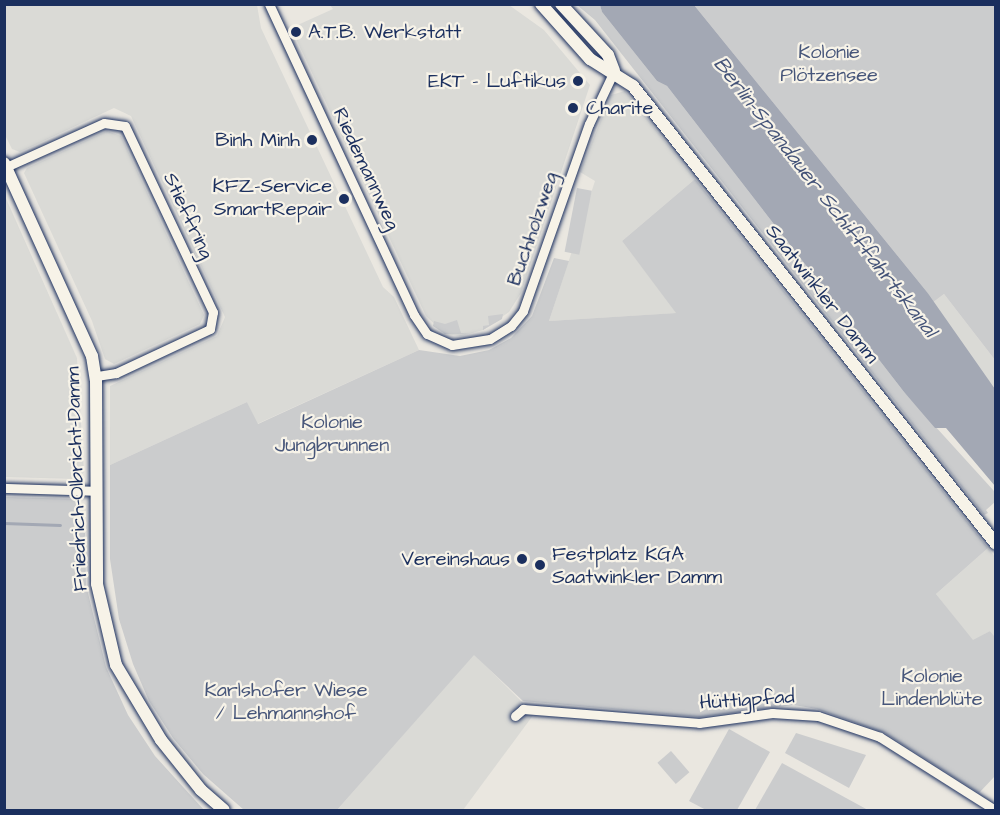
<!DOCTYPE html>
<html>
<head>
<meta charset="utf-8">
<style>
  body { margin:0 }
  #map { position:relative; width:1000px; height:815px; overflow:hidden; background:#eae7e0; font-family:"Architects Daughter",sans-serif }
  div>[style] { position:absolute }
  [style*='--x'] { left:calc(var(--x)*1px); top:calc(var(--y)*1px); width:calc(var(--w)*1px); rotate:calc(var(--a)*1deg) }
  .built>* { inset:0; background:#dadad6 }
  .green>* { inset:0; background:#cbcccd; transform-origin:0 0 }
  .water>* { inset:0; background:#a3a8b4 }
  .stream>* { height:3px; margin:-1.5px; padding:0 1.5px; transform-origin:1.5px; border-radius:1.5px; background:#a3a8b4 }
  .roads { filter:drop-shadow(0 0 2px #1b2f5e) drop-shadow(0 0 2px #1b2f5e) }
  .street>* { height:9px; margin:-4.5px; padding:0 4.5px; transform-origin:4.5px; border-radius:4.5px; background:#f7f3e8 }
  .secondary>* { height:12px; margin:-6px; padding:0 6px; transform-origin:6px; border-radius:6px; background:#f7f3e8 }
  .dots>* { width:16px; height:16px; translate:-50% -50%; box-sizing:border-box; border:3px solid #f7f3e8; border-radius:50% }
  span { translate:-50% -50%; white-space:nowrap; text-align:center; line-height:1.15; -webkit-text-stroke:4.5px #f7f3e8; paint-order:stroke }
  .poi-label { font-size:20px; color:#1b2f5e }
  .left { translate:0 -50%; text-align:left }
  .right { translate:-100% -50%; text-align:right }
  .park-label { font-size:20px; color:#47567a }
  .street-label { font-size:20px; color:#1b2f5e }
  .water-label { font-size:21px; color:#445378; font-style:italic }
  .frame { position:absolute; inset:0; border:6px solid #1b2f5e; pointer-events:none }
</style>
</head>
<body>
<div id="map">
  <div class="built">
    <div style="clip-path:polygon(4px 5px,257px 5px,261px 28px,383px 287px,394px 297px,419px 350px,257px 424px,247px 402px,110px 465px,110px 386px,217px 336px,225px 317px,131px 116px,114px 108px,20px 152px,12px 149px,4px 133px)"></div>
    <div style="clip-path:polygon(330px 5px,509px 5px,544px 30px,590px 85px,521px 293px,509px 312px,483px 330px,461px 336px,445px 334px,426px 316px,291px 28px,333px 9px)"></div>
    <div style="clip-path:polygon(625px 91px,695px 179px,622px 241px,677px 313px,549px 321px,595px 181px,580px 172px,611px 95px)"></div>
    <div style="clip-path:polygon(107px 131px,121px 136px,204px 315px,200px 324px,114px 364px,105px 359px,92px 321px,24px 173px,27px 168px)"></div>
    <div style="clip-path:polygon(4px 194px,77px 358px,84px 472px,77px 479px,5px 477px)"></div>
    <div style="clip-path:polygon(944px 294px,995px 360px,995px 389px,932px 303px)"></div>
    <div style="clip-path:polygon(988px 548px,995px 557px,995px 637px,990px 631px,973px 641px,936px 594px)"></div>
    <div style="clip-path:polygon(474px 654px,534px 714px,463px 810px,337px 810px)"></div>
  </div>
  <div class="green">
    <div style="clip-path:polygon(549px 5px,569px 19px,605px 60px,602px 62px,594px 54px)"></div>
    <div style="clip-path:polygon(577px 5px,600px 5px,602px 12px,657px 81px,667px 86px,904px 392px,994px 491px,995px 502px,986px 510px,988px 513px,984px 515px,595px 20px)"></div>
    <div style="clip-path:polygon(694px 5px,995px 5px,995px 360px,944px 294px,932px 303px,927px 292px)"></div>
    <div style="clip-path:polygon(695px 179px,988px 548px,936px 594px,973px 640px,990px 631px,995px 637px,995px 776px,979px 793px,885px 733px,817px 709px,794px 705px,700px 717px,523px 701px,474px 655px,337px 810px,244px 810px,203px 774px,173px 738px,149px 701px,133px 664px,119px 619px,110px 559px,110px 465px,247px 402px,258px 424px,419px 350px,460px 356px,489px 350px,511px 338px,532px 316px,554px 258px,569px 261px,549px 321px,676px 313px,622px 241px)"></div>
    <div style="left:577px;top:188px;width:15px;height:65px;rotate:11deg"></div>
    <div style="clip-path:polygon(503px 314px,502px 319px,483px 330px,483px 326px,489px 325px,488px 316px)"></div>
    <div style="clip-path:polygon(457px 320px,461px 333px,468px 334px,445px 334px,433px 326px,434px 321px,445px 324px)"></div>
    <div style="clip-path:polygon(5px 497px,79px 499px,74px 528px,85px 533px,86px 585px,106px 667px,128px 715px,155px 756px,204px 810px,5px 810px)"></div>
    <div style="clip-path:polygon(729px 729px,770px 752px,737px 810px,706px 810px,689px 801px)"></div>
    <div style="clip-path:polygon(796px 733px,866px 755px,849px 788px,785px 753px)"></div>
    <div style="left:671px;top:751px;width:28px;height:18px;rotate:49deg"></div>
    <div style="clip-path:polygon(782px 763px,868px 810px,755px 810px)"></div>
  </div>
  <div class="water">
    <div style="clip-path:polygon(600px 5px,694px 5px,927px 292px,995px 389px,995px 486px,946px 428px,935px 428px,904px 392px,667px 86px,657px 81px,602px 12px)"></div>
  </div>
  <div class="stream">
    <div style="--x:4;--y:523;--w:56;--a:2"></div>
  </div>
  <div class="roads">
    <div class="street">
      <div style="--x:269;--y:4;--w:343;--a:65"></div>
      <div style="--x:414;--y:315;--w:23;--a:56"></div>
      <div style="--x:427;--y:334;--w:27;--a:24"></div>
      <div style="--x:452;--y:345;--w:38;--a:-9"></div>
      <div style="--x:490;--y:339;--w:25;--a:-32"></div>
      <div style="--x:511;--y:326;--w:19;--a:-51"></div>
      <div style="--x:523;--y:311;--w:198;--a:-70.6"></div>
      <div style="--x:589;--y:124;--w:59;--a:-64.7"></div>
      <div style="--x:6;--y:167;--w:107;--a:-24.2"></div>
      <div style="--x:104;--y:123;--w:21;--a:8"></div>
      <div style="--x:125;--y:126;--w:206;--a:64.7"></div>
      <div style="--x:213;--y:312;--w:17;--a:100"></div>
      <div style="--x:210;--y:329;--w:104;--a:154.9"></div>
      <div style="--x:116;--y:373;--w:20;--a:171"></div>
      <div style="--x:4;--y:488;--w:93;--a:1.8"></div>
      <div style="--x:515;--y:716;--w:11;--a:-41"></div>
      <div style="--x:523;--y:709;--w:177;--a:4.5"></div>
      <div style="--x:699;--y:723;--w:74;--a:-7.8"></div>
      <div style="--x:772;--y:713;--w:46;--a:3.7"></div>
      <div style="--x:818;--y:716;--w:65;--a:18.7"></div>
      <div style="--x:880;--y:737;--w:136;--a:32.4"></div>
    </div>
    <div class="secondary">
      <div style="--x:541;--y:4;--w:74;--a:48.3"></div>
      <div style="--x:590;--y:59;--w:51;--a:32.1"></div>
      <div style="--x:633;--y:86;--w:584;--a:51.6"></div>
      <div style="--x:561;--y:4;--w:69;--a:47.3"></div>
      <div style="--x:608;--y:55;--w:17;--a:69"></div>
      <div style="--x:4;--y:163;--w:212;--a:65.5"></div>
      <div style="--x:92;--y:356;--w:24;--a:81"></div>
      <div style="--x:96;--y:380;--w:204;--a:89.7"></div>
      <div style="--x:97;--y:584;--w:83;--a:76.8"></div>
      <div style="--x:116;--y:665;--w:87;--a:59"></div>
      <div style="--x:161;--y:740;--w:64;--a:51.3"></div>
      <div style="--x:201;--y:790;--w:30;--a:41"></div>
    </div>
  </div>
  <div class="dots">
    <div style="left:296px;top:32px;background:#1b2f5e"></div>
    <div style="left:578px;top:81px;background:#1b2f5e"></div>
    <div style="left:573px;top:108px;background:#1b2f5e"></div>
    <div style="left:312px;top:140px;background:#1b2f5e"></div>
    <div style="left:344px;top:199px;background:#1b2f5e"></div>
    <div style="left:522px;top:559px;background:#1b2f5e"></div>
    <div style="left:540px;top:565px;background:#1b2f5e"></div>
  </div>
  <div class="poi-label">
    <span class="left" style="left:308px;top:32px">A.T.B. Werkstatt</span>
    <span class="right" style="left:566px;top:81px">EKT - Luftikus</span>
    <span class="left" style="left:586px;top:108px">Charite</span>
    <span class="right" style="left:300px;top:140px">Binh Minh</span>
    <span class="right" style="left:332px;top:198px">KFZ-Service<br>SmartRepair</span>
    <span class="left" style="left:552px;top:566px">Festplatz KGA<br>Saatwinkler Damm</span>
    <span class="right" style="left:510px;top:559px">Vereinshaus</span>
  </div>
  <div class="park-label">
    <span style="left:829px;top:64px">Kolonie<br>Plötzensee</span>
    <span style="left:332px;top:434px">Kolonie<br>Jungbrunnen</span>
    <span style="left:932px;top:688px">Kolonie<br>Lindenblüte</span>
    <span style="left:286px;top:702px">Karlshofer Wiese<br>/ Lehmannshof</span>
  </div>
  <div class="street-label">
    <span style="left:366px;top:169px;rotate:65deg">Riedemannweg</span>
    <span style="left:188px;top:216px;rotate:65deg">Stieffring</span>
    <span style="left:533px;top:229px;rotate:-71deg">Buchholzweg</span>
    <span style="left:822px;top:294px;rotate:52deg">Saatwinkler Damm</span>
    <span style="left:77px;top:479px;rotate:-92deg">Friedrich-Olbricht-Damm</span>
    <span style="left:747px;top:700px;rotate:-4deg">Hüttigpfad</span>
  </div>
  <div class="water-label">
    <span style="left:825px;top:197px;rotate:52deg">Berlin-Spandauer Schifffahrtskanal</span>
  </div>
  <div class="frame"></div>
</div>
</body>
</html>
